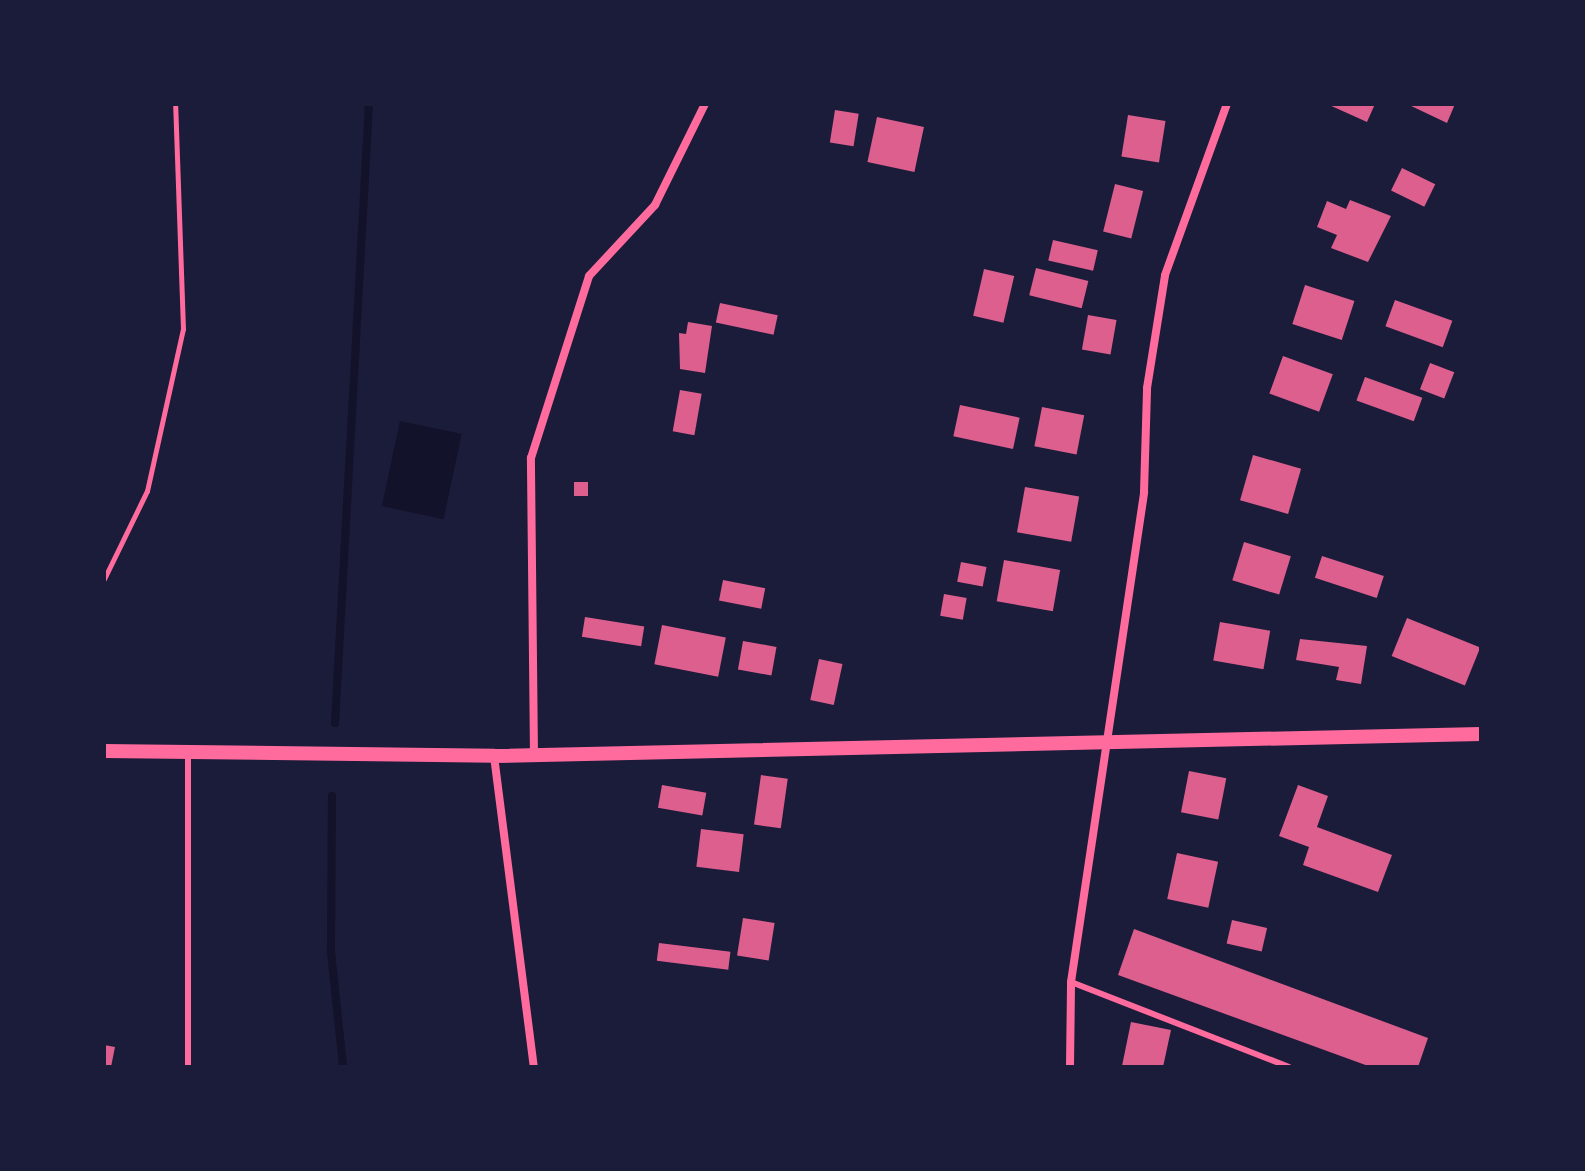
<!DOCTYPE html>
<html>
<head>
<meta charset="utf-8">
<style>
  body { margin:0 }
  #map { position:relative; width:1585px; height:1171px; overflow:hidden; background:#1b1b3a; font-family:"Alegreya Sans",sans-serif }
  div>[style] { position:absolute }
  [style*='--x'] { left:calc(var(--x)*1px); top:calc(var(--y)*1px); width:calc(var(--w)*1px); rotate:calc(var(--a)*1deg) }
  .water>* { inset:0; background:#12122b; transform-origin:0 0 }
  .stream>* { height:8px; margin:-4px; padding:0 4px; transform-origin:4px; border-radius:4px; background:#12122b }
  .building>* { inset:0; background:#dd5f8e; transform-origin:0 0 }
  .path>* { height:5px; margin:-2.5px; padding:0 2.5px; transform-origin:2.5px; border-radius:2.5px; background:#ff6b9d }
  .service>* { height:6px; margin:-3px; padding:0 3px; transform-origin:3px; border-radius:3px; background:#ff6b9d }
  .minor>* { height:8px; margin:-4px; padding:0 4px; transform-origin:4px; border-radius:4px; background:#ff6b9d }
  .tertiary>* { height:14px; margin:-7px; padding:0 7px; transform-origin:7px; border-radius:7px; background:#ff6b9d }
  span { translate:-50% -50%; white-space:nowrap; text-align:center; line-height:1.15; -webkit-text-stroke:7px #1b1b3a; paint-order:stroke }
  .frame { position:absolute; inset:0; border:106px solid #1b1b3a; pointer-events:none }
</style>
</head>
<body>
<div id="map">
  <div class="water">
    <div style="left:400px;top:421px;width:63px;height:87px;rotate:12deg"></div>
  </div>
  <div class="stream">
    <div style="--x:335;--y:723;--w:620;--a:-86.86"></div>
    <div style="--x:332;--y:796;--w:156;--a:90.4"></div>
    <div style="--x:331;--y:952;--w:116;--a:84"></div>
  </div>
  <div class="building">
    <div style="clip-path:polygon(1327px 104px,1375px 104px,1367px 122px)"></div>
    <div style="clip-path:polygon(1407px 104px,1455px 104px,1447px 123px)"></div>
    <div style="left:835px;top:110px;width:24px;height:33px;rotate:9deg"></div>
    <div style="left:1128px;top:115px;width:38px;height:42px;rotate:9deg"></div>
    <div style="left:877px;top:117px;width:48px;height:46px;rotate:12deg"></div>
    <div style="left:1402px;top:168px;width:37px;height:25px;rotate:26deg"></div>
    <div style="left:1115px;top:184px;width:29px;height:49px;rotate:14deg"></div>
    <div style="clip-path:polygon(1350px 200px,1391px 216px,1368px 262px,1331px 248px,1337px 235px,1317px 227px,1327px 201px,1346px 209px)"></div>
    <div style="left:1053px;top:240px;width:46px;height:21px;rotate:13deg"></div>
    <div style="left:1036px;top:268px;width:54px;height:28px;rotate:14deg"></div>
    <div style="left:984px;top:269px;width:31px;height:48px;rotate:13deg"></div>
    <div style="left:1305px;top:285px;width:52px;height:41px;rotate:18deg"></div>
    <div style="left:1395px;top:300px;width:61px;height:28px;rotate:20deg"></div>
    <div style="left:720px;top:303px;width:59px;height:20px;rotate:12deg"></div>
    <div style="left:1088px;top:315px;width:29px;height:35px;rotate:10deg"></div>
    <div style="clip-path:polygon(688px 322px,712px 326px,705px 373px,680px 369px,679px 333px,686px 334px)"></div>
    <div style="left:1283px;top:356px;width:53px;height:40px;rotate:20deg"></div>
    <div style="left:1430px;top:363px;width:26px;height:28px;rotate:21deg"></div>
    <div style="left:1365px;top:377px;width:61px;height:25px;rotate:20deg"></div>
    <div style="left:680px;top:390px;width:22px;height:42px;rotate:10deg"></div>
    <div style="left:960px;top:405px;width:61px;height:32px;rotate:12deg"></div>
    <div style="left:1042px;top:407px;width:43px;height:40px;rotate:11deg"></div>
    <div style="left:1253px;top:455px;width:50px;height:47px;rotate:16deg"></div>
    <div style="left:574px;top:482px;width:14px;height:14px"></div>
    <div style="left:1025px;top:487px;width:55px;height:46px;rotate:10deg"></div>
    <div style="left:1244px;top:542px;width:49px;height:40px;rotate:17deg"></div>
    <div style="left:1322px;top:556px;width:65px;height:23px;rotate:18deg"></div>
    <div style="left:1004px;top:560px;width:57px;height:42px;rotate:10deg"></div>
    <div style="left:961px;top:562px;width:26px;height:20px;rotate:11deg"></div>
    <div style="left:723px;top:580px;width:43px;height:21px;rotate:11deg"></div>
    <div style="left:944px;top:594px;width:23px;height:22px;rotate:10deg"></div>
    <div style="left:585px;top:617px;width:60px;height:20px;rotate:9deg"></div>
    <div style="left:1407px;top:618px;width:79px;height:41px;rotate:22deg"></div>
    <div style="left:1220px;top:622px;width:51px;height:39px;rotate:10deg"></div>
    <div style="left:662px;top:625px;width:65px;height:40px;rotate:11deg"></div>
    <div style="clip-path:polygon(1300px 639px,1367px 646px,1361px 684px,1336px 680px,1339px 667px,1296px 660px)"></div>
    <div style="left:743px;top:641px;width:34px;height:29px;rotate:10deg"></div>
    <div style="left:819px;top:659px;width:24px;height:42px;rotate:12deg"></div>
    <div style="left:1189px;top:771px;width:38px;height:42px;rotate:11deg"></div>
    <div style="left:761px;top:775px;width:27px;height:50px;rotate:8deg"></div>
    <div style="left:662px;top:785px;width:45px;height:23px;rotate:10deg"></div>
    <div style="clip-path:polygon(1298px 785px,1328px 796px,1317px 827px,1392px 855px,1378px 892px,1303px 865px,1309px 847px,1279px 836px)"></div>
    <div style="left:701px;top:829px;width:43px;height:38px;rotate:7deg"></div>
    <div style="left:1177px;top:853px;width:42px;height:47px;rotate:12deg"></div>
    <div style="left:743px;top:918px;width:32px;height:38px;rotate:9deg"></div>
    <div style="left:1232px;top:920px;width:36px;height:24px;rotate:13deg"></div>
    <div style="clip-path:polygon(1134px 929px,1428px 1038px,1418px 1067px,1371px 1067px,1118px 975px)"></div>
    <div style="left:659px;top:943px;width:72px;height:18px;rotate:7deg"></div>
    <div style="clip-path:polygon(1131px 1022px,1171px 1030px,1163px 1067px,1122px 1066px)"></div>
    <div style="clip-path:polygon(104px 1045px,115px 1047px,111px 1067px,104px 1067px)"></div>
  </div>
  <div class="path">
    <div style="--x:104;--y:579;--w:98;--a:-64"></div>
    <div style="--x:147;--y:491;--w:166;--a:-77.5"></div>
    <div style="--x:183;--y:329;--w:225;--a:-92"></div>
  </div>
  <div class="service">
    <div style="--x:1071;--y:982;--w:234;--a:21.3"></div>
    <div style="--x:188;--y:1067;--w:312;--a:-90"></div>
  </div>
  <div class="minor">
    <div style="--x:534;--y:755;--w:297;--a:-90.6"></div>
    <div style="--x:531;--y:458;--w:191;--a:-72.3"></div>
    <div style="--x:589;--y:276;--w:97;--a:-47.1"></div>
    <div style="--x:655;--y:205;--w:113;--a:-63.7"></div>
    <div style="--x:494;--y:756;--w:314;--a:82.7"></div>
    <div style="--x:1070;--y:1067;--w:85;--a:-89.3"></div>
    <div style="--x:1071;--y:982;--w:495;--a:-81.5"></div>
    <div style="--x:1144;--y:492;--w:104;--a:-88.3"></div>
    <div style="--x:1147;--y:388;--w:114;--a:-80.9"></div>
    <div style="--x:1165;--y:275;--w:182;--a:-70.1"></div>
  </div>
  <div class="tertiary">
    <div style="--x:104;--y:751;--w:390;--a:0.7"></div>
    <div style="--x:494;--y:756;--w:987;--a:-1.28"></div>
  </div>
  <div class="frame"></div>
</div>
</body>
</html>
